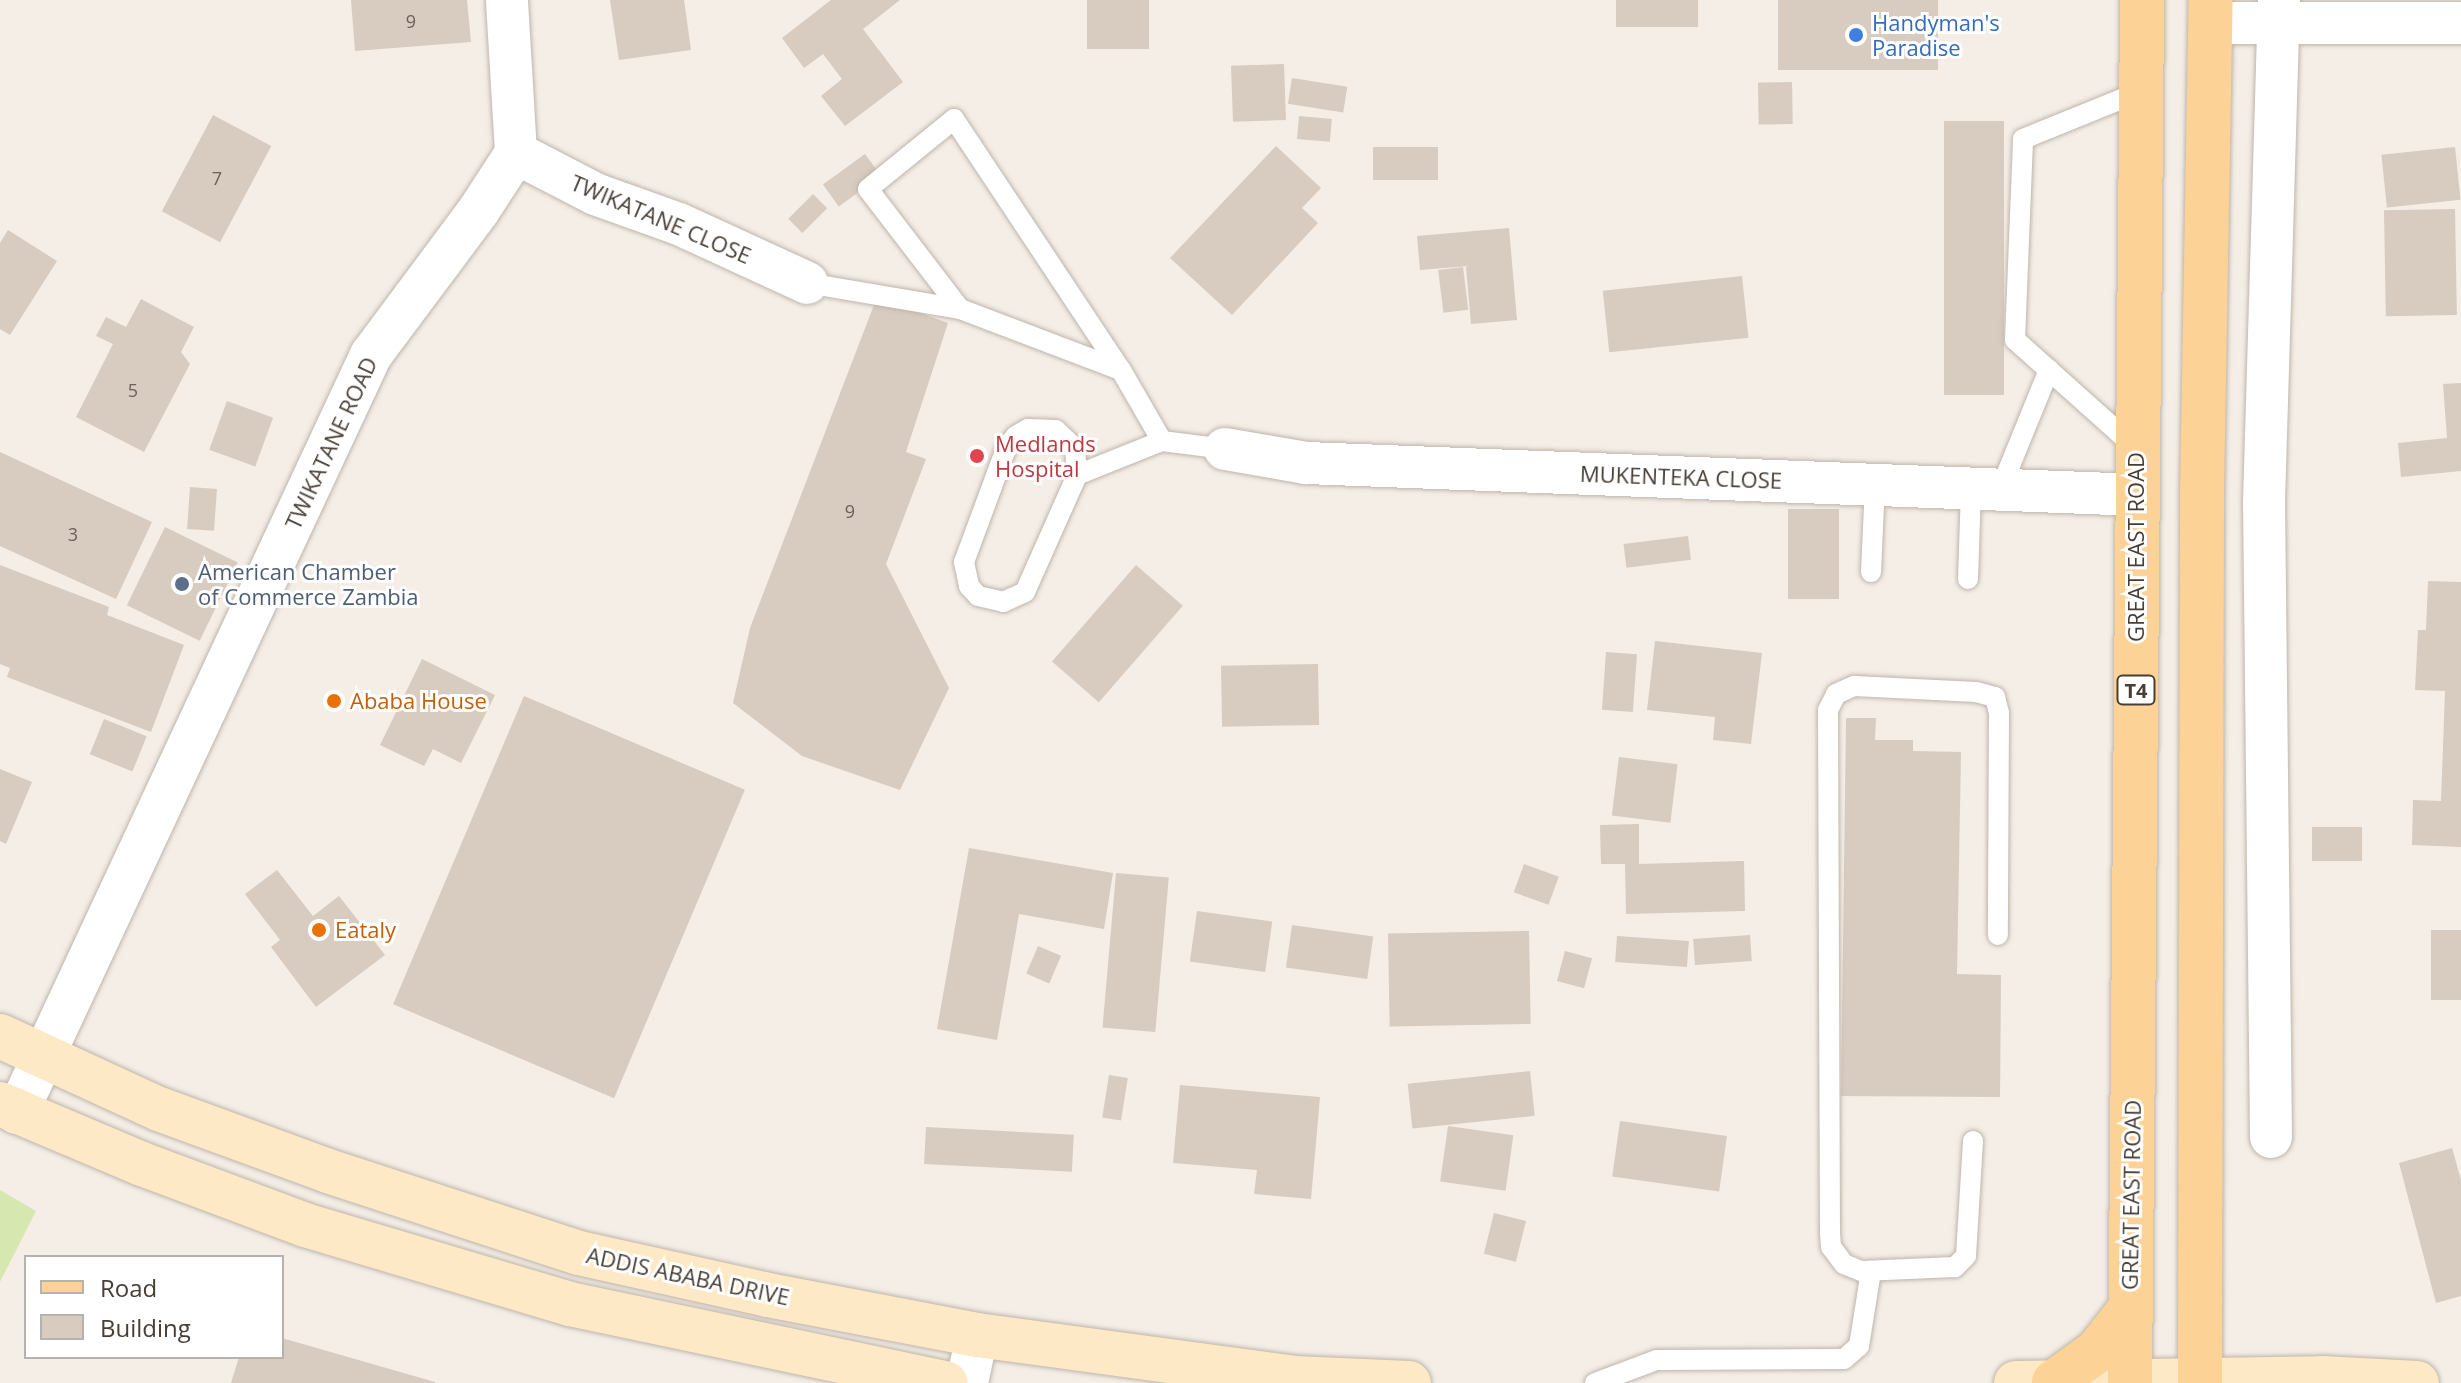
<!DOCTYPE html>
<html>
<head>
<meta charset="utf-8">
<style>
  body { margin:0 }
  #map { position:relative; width:2461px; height:1383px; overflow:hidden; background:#f4eee7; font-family:"Open Sans",sans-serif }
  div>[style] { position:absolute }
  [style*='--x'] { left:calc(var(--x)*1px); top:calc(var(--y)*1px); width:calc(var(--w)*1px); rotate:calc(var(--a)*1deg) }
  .green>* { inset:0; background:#d6e8b0 }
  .building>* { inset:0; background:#d8cbc0; transform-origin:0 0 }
  .roads { filter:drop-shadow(0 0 2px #bfb5aa) drop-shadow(0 0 2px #bfb5aa) }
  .lane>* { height:20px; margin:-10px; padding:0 10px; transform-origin:10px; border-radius:10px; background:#fff }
  .street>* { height:42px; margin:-21px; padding:0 21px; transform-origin:21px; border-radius:21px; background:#fff }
  .secondary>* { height:44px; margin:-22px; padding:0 22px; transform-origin:22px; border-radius:22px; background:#fee9c7 }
  .primary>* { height:44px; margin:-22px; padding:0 22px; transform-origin:22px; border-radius:22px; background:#fdd297 }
  .dots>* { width:22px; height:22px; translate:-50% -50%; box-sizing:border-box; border:4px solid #fff; border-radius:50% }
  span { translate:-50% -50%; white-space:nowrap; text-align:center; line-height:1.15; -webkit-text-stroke:6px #fff; paint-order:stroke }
  .number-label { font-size:18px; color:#6b6158 }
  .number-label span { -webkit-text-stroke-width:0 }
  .shield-label span { padding:2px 6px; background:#fff; border:2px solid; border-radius:6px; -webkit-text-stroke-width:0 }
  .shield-label { font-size:20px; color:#473e36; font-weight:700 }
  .shop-label { font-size:22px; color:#366cbe }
  .left { translate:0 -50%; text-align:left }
  .street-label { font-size:22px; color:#473e36 }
  .health-label { font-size:22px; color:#be3a42 }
  .service-label { font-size:22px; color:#4e5e75 }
  .food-label { font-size:22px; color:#c56008 }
  .legend { position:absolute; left:24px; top:1255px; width:260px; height:104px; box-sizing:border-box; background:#fff; border:2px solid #b5b2af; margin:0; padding:10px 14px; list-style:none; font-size:24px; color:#473e36 }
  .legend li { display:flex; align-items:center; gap:16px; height:40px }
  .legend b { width:40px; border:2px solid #b5b2af }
</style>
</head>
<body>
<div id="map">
  <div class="green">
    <div style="clip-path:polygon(0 1190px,36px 1211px,0 1282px)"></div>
  </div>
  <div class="building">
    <div style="clip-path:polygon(351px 0,467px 0,471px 42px,355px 51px)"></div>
    <div style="clip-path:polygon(610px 0,684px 0,691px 50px,619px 60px)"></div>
    <div style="clip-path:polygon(831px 0,900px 0,863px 29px,903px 82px,845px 126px,821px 96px,842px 79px,823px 54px,804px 68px,782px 38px)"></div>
    <div style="left:1087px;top:0;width:62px;height:49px"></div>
    <div style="left:1616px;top:0;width:82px;height:27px"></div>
    <div style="left:1778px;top:0;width:160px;height:70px"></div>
    <div style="left:1284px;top:64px;width:56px;height:53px;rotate:88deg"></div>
    <div style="left:1292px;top:78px;width:56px;height:26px;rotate:9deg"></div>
    <div style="left:1792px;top:82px;width:42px;height:34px;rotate:89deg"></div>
    <div style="left:213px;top:115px;width:66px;height:109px;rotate:28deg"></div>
    <div style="left:1299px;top:116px;width:33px;height:23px;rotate:5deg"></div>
    <div style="left:1944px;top:121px;width:60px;height:274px"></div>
    <div style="clip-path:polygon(1276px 146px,1321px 188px,1302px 208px,1318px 223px,1232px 315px,1170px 258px)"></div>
    <div style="left:1373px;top:147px;width:65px;height:33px"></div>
    <div style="left:2455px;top:147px;width:53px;height:74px;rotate:84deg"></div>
    <div style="left:865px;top:154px;width:27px;height:52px;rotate:54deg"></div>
    <div style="left:813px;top:194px;width:20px;height:35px;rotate:45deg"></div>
    <div style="left:2455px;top:209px;width:106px;height:71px;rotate:89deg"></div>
    <div style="clip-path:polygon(1509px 228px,1517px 320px,1471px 324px,1466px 267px,1469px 266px,1420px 270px,1417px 236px)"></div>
    <div style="clip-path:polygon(8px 230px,57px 261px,10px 335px,0 329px,0 243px)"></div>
    <div style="left:1463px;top:267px;width:43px;height:25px;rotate:83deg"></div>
    <div style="left:1742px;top:276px;width:62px;height:140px;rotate:84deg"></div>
    <div style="clip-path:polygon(877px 297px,948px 323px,906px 452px,926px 459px,886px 564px,949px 688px,900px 790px,802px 756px,733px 703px,750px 628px)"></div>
    <div style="clip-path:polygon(141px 299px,194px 327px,181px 352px,190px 364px,144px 452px,76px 417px,113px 344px,96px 336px,106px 317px,126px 327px)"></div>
    <div style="clip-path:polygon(2461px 383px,2461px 471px,2401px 477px,2398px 443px,2447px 438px,2443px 384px)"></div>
    <div style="left:227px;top:401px;width:49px;height:52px;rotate:20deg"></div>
    <div style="clip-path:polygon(0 452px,152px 522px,116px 599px,0 546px)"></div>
    <div style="left:190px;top:487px;width:27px;height:42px;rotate:4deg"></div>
    <div style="left:1839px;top:509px;width:90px;height:51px;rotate:90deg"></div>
    <div style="left:165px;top:527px;width:81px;height:87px;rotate:26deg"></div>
    <div style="left:1688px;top:536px;width:24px;height:65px;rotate:83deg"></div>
    <div style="clip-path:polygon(0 565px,109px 607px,107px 615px,184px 645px,151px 732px,7px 677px,10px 668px,0 664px)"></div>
    <div style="left:1136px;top:565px;width:62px;height:128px;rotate:41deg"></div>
    <div style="clip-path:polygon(2428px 581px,2461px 582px,2461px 847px,2412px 845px,2413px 800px,2441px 801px,2445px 691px,2415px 690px,2418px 630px,2426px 630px)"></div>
    <div style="clip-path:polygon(1655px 641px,1762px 653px,1751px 744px,1713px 740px,1715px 717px,1647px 710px)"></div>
    <div style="left:1606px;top:652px;width:31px;height:58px;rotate:4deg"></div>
    <div style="clip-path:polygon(422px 659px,495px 695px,461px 763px,433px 749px,424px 766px,380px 745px)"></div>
    <div style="left:1318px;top:664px;width:61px;height:97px;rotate:89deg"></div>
    <div style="left:524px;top:696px;width:240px;height:335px;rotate:23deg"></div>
    <div style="clip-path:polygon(1846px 718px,1876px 718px,1875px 740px,1913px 740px,1913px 751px,1961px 752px,1957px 974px,2001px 975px,2000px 1097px,1841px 1096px)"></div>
    <div style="left:104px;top:719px;width:46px;height:38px;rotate:22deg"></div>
    <div style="left:1619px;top:757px;width:59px;height:59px;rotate:7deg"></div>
    <div style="clip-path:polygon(0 769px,32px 782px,6px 844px,0 841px)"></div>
    <div style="clip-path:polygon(1639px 824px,1639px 864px,1744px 861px,1745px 911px,1626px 914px,1625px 864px,1601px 864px,1600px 825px)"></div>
    <div style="left:2362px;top:827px;width:34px;height:50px;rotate:90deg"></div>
    <div style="clip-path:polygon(969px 848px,1113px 873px,1104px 929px,1019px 914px,997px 1040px,937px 1029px)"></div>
    <div style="left:1524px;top:864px;width:37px;height:30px;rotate:20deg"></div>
    <div style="clip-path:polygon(277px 870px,313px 916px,339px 896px,385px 955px,316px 1007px,271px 947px,280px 940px,245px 894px)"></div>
    <div style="left:1116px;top:873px;width:53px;height:155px;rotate:5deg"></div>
    <div style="left:1197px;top:911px;width:76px;height:51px;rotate:8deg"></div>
    <div style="left:1292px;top:925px;width:82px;height:43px;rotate:8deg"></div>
    <div style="left:2431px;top:930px;width:30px;height:70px"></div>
    <div style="left:1529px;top:931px;width:93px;height:141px;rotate:89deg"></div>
    <div style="left:1750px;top:935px;width:26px;height:57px;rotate:86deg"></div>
    <div style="left:1617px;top:936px;width:72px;height:26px;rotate:4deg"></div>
    <div style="left:1038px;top:946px;width:25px;height:30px;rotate:23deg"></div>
    <div style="left:1565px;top:951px;width:28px;height:31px;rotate:15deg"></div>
    <div style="left:1530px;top:1071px;width:45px;height:123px;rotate:84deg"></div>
    <div style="left:1109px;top:1075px;width:19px;height:43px;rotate:9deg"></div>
    <div style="clip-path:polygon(1180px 1085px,1320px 1097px,1311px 1199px,1254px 1194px,1257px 1170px,1173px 1163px)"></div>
    <div style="left:1620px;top:1121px;width:108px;height:56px;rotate:8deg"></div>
    <div style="left:1448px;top:1126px;width:66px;height:56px;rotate:8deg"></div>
    <div style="left:926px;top:1127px;width:148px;height:37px;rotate:3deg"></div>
    <div style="clip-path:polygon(2452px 1148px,2461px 1180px,2461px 1296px,2436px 1303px,2399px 1163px)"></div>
    <div style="left:1494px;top:1213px;width:33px;height:42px;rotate:14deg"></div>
    <div style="clip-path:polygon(282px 1338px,435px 1382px,435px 1383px,231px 1383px,239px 1357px,282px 1357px)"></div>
  </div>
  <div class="roads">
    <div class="lane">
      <div style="--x:807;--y:283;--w:155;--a:9.6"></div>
      <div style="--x:960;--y:309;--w:172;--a:20.8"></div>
      <div style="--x:1121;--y:370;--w:82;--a:60"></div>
      <div style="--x:960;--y:309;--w:151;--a:-127.5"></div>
      <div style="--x:868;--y:189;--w:111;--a:-39.1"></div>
      <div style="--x:954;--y:119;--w:301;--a:56.4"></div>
      <div style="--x:2136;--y:448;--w:162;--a:-138.2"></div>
      <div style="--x:2015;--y:340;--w:201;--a:-87.7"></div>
      <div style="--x:2023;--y:139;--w:127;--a:-22.1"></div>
      <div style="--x:1077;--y:475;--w:27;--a:-94"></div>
      <div style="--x:1075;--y:448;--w:26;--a:-137"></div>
      <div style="--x:1056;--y:430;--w:28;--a:-178"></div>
      <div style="--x:1028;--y:429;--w:14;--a:150"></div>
      <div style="--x:1016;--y:436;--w:13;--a:132"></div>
      <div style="--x:1007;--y:446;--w:124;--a:110.3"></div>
      <div style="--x:964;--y:562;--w:25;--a:78"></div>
      <div style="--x:969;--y:586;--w:13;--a:48"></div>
      <div style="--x:978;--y:596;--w:26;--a:13"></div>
      <div style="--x:1003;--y:602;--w:24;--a:-24"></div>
      <div style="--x:1025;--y:592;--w:128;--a:-66"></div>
      <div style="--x:1077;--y:475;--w:92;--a:-21.8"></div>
      <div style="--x:1162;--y:441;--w:64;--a:7.2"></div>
      <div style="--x:2000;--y:490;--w:130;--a:-67.8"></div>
      <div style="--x:1871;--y:572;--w:87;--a:-87.4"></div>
      <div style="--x:1968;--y:579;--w:91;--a:-88.1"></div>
      <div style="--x:1973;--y:1141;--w:115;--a:93.5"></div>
      <div style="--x:1966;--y:1256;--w:16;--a:135"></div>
      <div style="--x:1955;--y:1267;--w:94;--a:177.6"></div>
      <div style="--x:1861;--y:1271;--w:18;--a:-158"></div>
      <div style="--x:1844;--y:1264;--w:21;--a:-127"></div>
      <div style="--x:1831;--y:1247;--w:15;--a:-94"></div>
      <div style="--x:1830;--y:1232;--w:522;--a:-90.22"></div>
      <div style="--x:1828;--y:710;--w:18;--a:-63"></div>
      <div style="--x:1836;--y:694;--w:20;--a:-24"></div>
      <div style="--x:1854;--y:686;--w:122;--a:2.8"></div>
      <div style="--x:1976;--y:692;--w:20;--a:15"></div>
      <div style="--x:1995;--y:697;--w:16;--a:76"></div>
      <div style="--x:1999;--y:713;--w:222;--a:90.3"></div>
      <div style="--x:1595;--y:1383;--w:66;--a:-20.4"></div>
      <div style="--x:1657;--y:1360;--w:187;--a:-0.3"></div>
      <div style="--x:1844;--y:1359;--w:20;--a:-41"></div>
      <div style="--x:1859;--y:1346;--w:76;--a:-80.9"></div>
    </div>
    <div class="street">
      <div style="--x:2211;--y:23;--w:250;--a:0"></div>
      <div style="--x:516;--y:153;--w:89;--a:27.4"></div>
      <div style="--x:595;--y:194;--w:89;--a:19.7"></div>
      <div style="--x:679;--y:224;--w:141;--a:24.7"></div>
      <div style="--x:1225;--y:449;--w:82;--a:9.8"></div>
      <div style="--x:1306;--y:463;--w:833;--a:2.2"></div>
      <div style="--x:17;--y:1113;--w:837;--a:-64.97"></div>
      <div style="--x:371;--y:355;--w:181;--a:-53.3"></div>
      <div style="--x:479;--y:210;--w:68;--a:-57"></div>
      <div style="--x:516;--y:153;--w:153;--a:-93.4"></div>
      <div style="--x:2271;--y:1137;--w:635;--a:-90.63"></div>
      <div style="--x:2264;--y:502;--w:502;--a:-88.29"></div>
      <div style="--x:967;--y:1383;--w:49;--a:-78.2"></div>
    </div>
    <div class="secondary">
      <div style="--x:0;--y:1036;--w:175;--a:24.7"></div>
      <div style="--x:159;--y:1109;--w:180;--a:20.1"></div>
      <div style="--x:328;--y:1171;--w:264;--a:18.1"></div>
      <div style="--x:579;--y:1253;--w:194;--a:12.5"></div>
      <div style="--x:768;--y:1295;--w:213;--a:10.8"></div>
      <div style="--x:977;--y:1335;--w:320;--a:7.7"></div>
      <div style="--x:1294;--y:1378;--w:115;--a:2.5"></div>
      <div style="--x:0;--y:1104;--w:154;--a:22.9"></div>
      <div style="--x:142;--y:1164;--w:174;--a:20.5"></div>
      <div style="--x:305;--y:1225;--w:277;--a:16.6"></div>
      <div style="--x:570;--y:1304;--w:384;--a:11.9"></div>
      <div style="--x:2016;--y:1383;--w:306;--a:-0.9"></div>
      <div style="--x:2322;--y:1378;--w:95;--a:3"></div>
    </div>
    <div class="primary">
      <div style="--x:2054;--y:1382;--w:53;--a:-35.8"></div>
      <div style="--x:2097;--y:1351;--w:53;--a:-51.8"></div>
      <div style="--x:2130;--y:1383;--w:1383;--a:-89.5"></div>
      <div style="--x:2200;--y:1383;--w:890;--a:-89.87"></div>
      <div style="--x:2202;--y:493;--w:493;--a:-89"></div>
    </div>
  </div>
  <div class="dots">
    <div style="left:1856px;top:35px;background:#3f7fe0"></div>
    <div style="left:977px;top:456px;background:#e0444e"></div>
    <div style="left:182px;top:584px;background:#5c6f8a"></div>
    <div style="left:334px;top:701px;background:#e8710a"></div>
    <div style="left:319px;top:930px;background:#e8710a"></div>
  </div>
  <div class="number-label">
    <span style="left:411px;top:21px">9</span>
    <span style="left:217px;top:178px">7</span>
    <span style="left:133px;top:390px">5</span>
    <span style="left:850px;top:511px">9</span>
    <span style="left:73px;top:534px">3</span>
  </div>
  <div class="shield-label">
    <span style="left:2136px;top:690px">T4</span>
  </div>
  <div class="shop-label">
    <span class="left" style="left:1872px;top:35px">Handyman's<br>Paradise</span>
  </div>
  <div class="street-label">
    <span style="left:661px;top:219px;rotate:23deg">TWIKATANE CLOSE</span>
    <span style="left:331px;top:443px;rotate:-65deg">TWIKATANE ROAD</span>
    <span style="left:1681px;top:477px;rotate:2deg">MUKENTEKA CLOSE</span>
    <span style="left:2136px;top:547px;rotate:-90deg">GREAT EAST ROAD</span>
    <span style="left:2131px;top:1195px;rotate:-89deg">GREAT EAST ROAD</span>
    <span style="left:688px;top:1276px;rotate:12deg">ADDIS ABABA DRIVE</span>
  </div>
  <div class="health-label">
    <span class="left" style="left:995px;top:456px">Medlands<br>Hospital</span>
  </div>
  <div class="service-label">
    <span class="left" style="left:198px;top:584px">American Chamber<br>of Commerce Zambia</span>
  </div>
  <div class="food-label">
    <span class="left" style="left:350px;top:701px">Ababa House</span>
    <span class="left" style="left:335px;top:930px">Eataly</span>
  </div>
  <ul class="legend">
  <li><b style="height:10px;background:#fdd297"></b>Road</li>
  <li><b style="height:22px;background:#d8cbc0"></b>Building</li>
  </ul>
</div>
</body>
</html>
